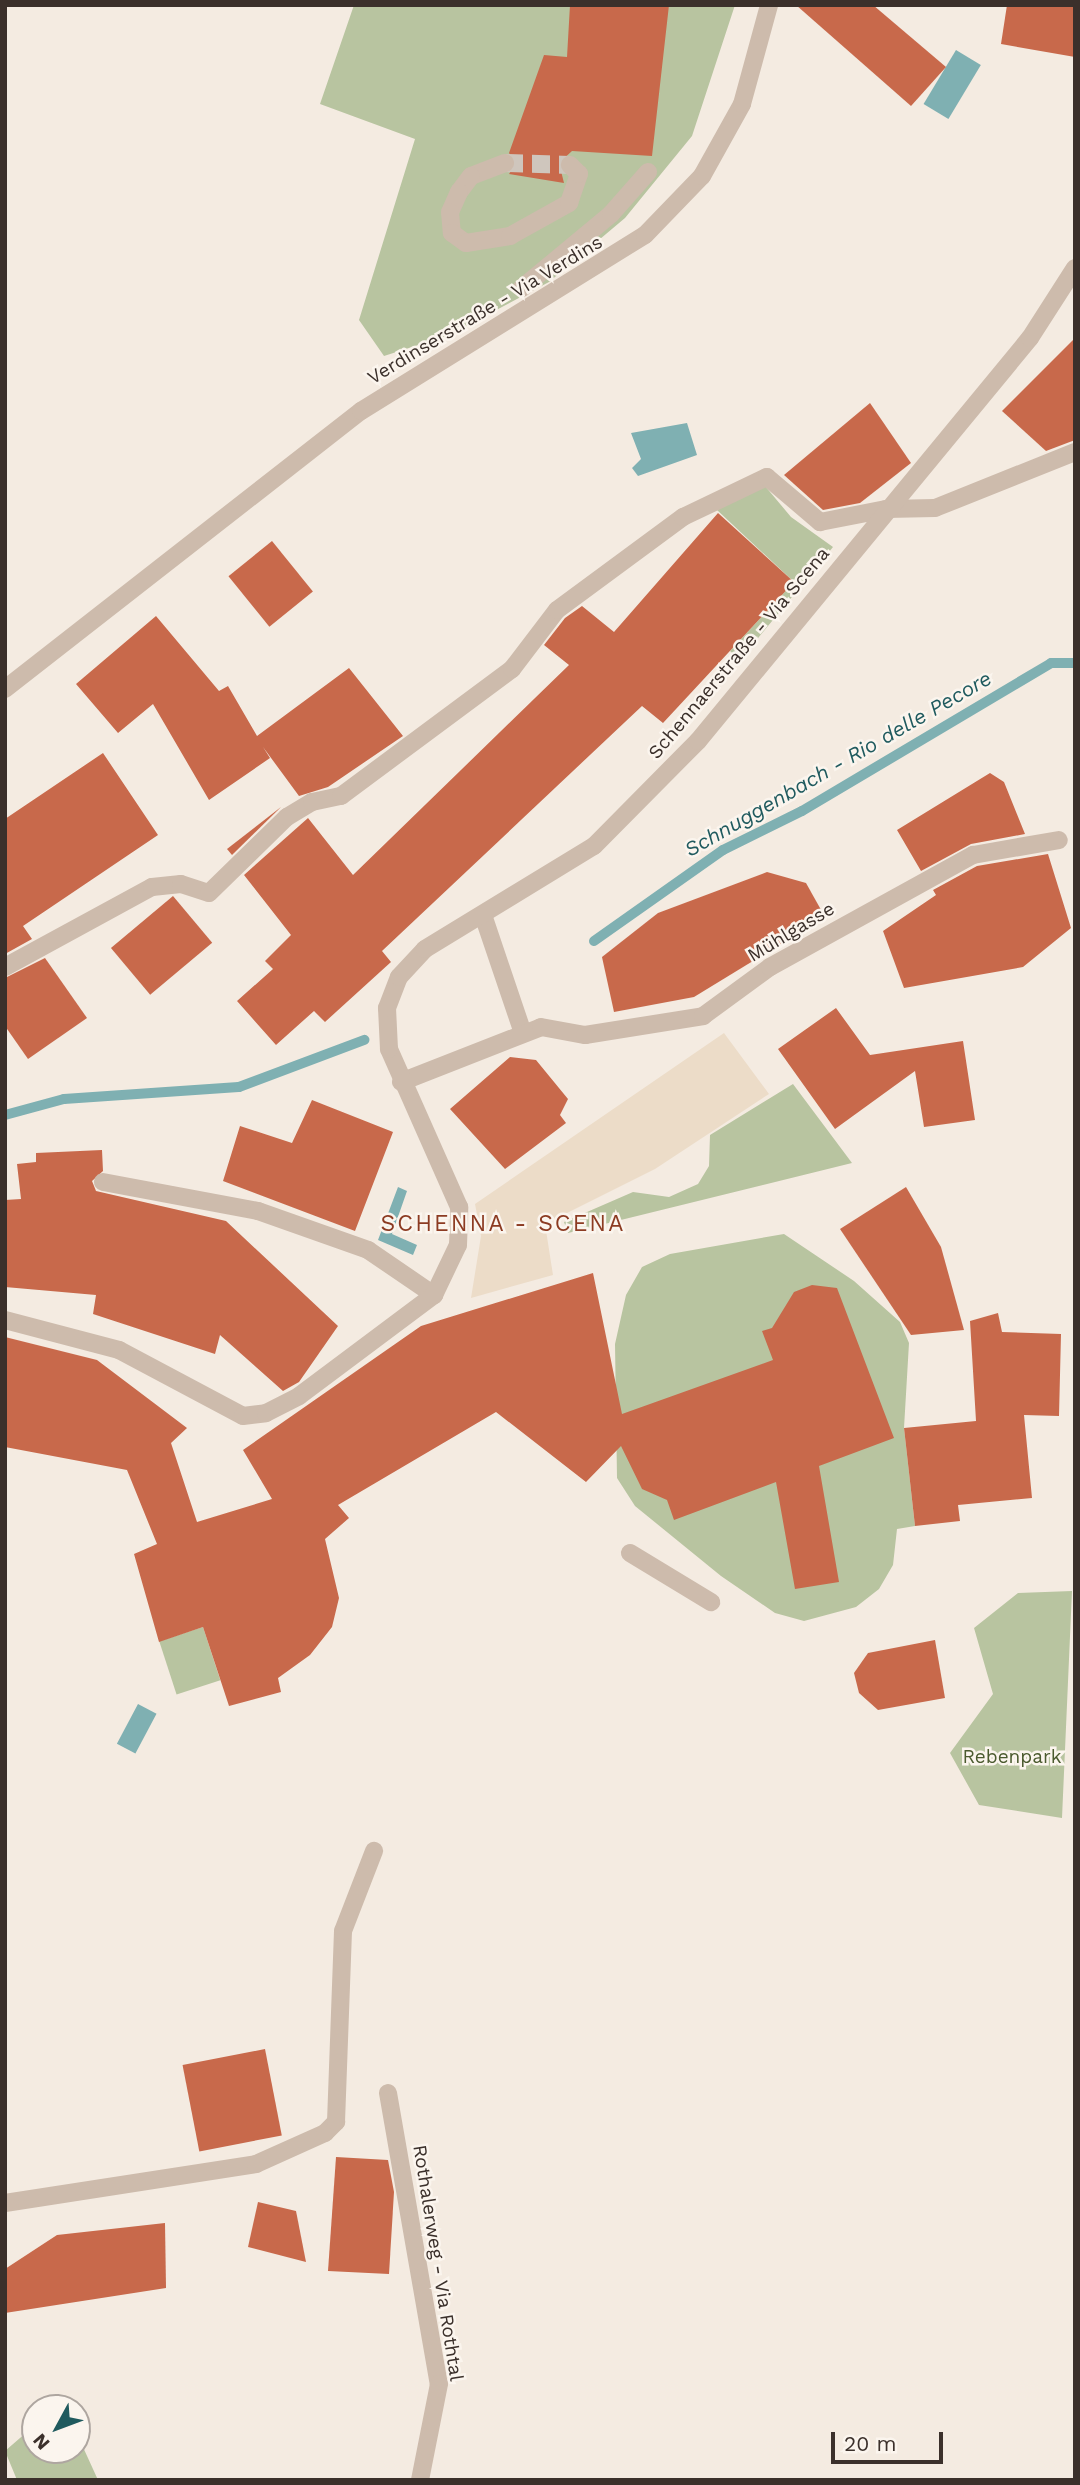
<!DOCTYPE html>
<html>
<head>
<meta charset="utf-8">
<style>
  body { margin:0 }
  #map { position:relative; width:1080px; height:2485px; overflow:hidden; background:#f4ebe1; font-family:"Work Sans",sans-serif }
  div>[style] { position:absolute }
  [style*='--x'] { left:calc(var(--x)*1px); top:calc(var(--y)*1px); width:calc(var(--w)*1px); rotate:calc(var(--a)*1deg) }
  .green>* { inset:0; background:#b8c4a0; transform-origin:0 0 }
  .plaza>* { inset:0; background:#ecdcc8 }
  .water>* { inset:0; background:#7fb0b2; transform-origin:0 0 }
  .stream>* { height:10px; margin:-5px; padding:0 5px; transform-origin:5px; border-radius:5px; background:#7fb0b2 }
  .building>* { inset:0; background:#c8694b; transform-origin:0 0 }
  .minor-tunnel>* { height:18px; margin-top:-9px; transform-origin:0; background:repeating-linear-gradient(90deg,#cfc6bd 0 18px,transparent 0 27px) }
  .minor>* { height:18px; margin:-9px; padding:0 9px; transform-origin:9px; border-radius:9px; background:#cdbbac }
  span { translate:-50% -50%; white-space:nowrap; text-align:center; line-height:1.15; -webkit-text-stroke:5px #fbf5ee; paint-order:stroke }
  .street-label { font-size:19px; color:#3b302b }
  .park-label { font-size:19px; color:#4a5a2e }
  .water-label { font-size:21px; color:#1f5a5e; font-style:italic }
  .quarter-label { font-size:23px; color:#8c3b22; letter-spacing:2px }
  .frame { position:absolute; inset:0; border:7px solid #3b302b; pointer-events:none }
  .north { position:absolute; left:21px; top:2394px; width:70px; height:70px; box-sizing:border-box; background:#fbf5ee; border:2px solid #aea6a0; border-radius:50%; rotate:229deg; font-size:19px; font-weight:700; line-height:28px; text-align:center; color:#3b302b }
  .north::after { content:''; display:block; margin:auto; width:24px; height:32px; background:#1f5a5e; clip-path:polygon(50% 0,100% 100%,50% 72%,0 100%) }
  .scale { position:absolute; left:831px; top:2432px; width:112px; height:32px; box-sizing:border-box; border:4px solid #3b302b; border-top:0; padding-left:9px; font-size:21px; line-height:24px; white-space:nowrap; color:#3b302b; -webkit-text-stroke:5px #fbf5ee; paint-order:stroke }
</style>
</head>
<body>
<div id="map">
  <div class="green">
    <div style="clip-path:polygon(354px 5px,735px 5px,692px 136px,625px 218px,549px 282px,449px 335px,384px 356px,359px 320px,415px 139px,320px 104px)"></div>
    <div style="clip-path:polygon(765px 486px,791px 517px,833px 547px,740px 660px,730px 651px,794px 582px,717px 510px)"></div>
    <div style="clip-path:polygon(793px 1084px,852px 1163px,568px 1233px,564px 1222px,633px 1192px,669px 1197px,698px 1184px,709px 1166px,710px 1135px)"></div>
    <div style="clip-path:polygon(784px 1234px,854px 1281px,900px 1322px,909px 1343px,904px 1428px,915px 1526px,897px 1529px,893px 1565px,879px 1589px,856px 1607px,804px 1621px,775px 1613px,721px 1576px,635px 1506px,617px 1478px,615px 1344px,626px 1295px,642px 1267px,670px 1254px)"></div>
    <div style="clip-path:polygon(1072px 1591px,1062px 1818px,979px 1805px,950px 1753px,993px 1694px,974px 1628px,1018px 1593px)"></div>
    <div style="left:203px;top:1627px;width:56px;height:46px;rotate:72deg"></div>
    <div style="clip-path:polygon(35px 2425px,35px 2450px,77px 2450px,77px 2434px,98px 2480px,17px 2480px,5px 2451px)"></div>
  </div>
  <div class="plaza">
    <div style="clip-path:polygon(724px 1033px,769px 1094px,655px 1169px,545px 1224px,553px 1275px,471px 1298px,481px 1236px,475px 1204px)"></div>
  </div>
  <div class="water">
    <div style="left:956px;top:50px;width:29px;height:63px;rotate:31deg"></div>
    <div style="clip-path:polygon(687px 423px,697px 455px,638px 476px,632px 468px,641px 459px,631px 433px)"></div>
    <div style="clip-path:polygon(398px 1187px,407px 1191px,392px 1234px,417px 1245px,413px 1255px,378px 1240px)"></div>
    <div style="left:138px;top:1704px;width:21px;height:45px;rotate:28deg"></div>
  </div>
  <div class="stream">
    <div style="--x:594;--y:941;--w:158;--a:-35.2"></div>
    <div style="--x:723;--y:850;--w:88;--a:-26.3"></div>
    <div style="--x:802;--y:811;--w:290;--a:-30.7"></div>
    <div style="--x:1051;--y:663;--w:24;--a:0"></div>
    <div style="--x:5;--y:1115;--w:61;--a:-15.2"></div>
    <div style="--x:64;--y:1099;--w:175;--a:-3.9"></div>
    <div style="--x:239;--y:1087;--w:134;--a:-20.6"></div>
  </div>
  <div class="building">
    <div style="clip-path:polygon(570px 5px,669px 5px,652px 156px,572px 151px,559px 163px,564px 183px,509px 174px,516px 164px,509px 153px,544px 55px,567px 57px)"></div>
    <div style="clip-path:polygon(796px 5px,873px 5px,946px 67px,911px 106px)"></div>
    <div style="clip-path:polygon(1007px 5px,1075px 5px,1075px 57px,1001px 44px)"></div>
    <div style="clip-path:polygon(1075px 338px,1075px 440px,1046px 451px,1002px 411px)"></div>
    <div style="clip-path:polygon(870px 403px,911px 463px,860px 503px,823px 510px,784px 475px)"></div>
    <div style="clip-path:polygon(718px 513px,794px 582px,663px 723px,642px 706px,382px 951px,391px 962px,325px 1022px,314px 1011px,276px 1045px,237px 1001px,273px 969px,265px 961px,291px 935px,244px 875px,308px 818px,353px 875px,569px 665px,544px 645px,565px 618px,582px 606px,614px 632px)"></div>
    <div style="left:272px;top:541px;width:65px;height:56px;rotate:51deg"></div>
    <div style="clip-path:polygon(156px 616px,219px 691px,228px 686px,257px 736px,349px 668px,403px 736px,328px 787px,299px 796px,263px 747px,270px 758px,209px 800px,153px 704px,118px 733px,76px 684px)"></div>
    <div style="clip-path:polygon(103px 753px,158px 835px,23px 926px,32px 939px,5px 954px,5px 819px)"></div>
    <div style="clip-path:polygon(990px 773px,1004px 782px,1025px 834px,971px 844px,921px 871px,897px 830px)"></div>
    <div style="clip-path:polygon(281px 807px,279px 809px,232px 855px,227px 849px)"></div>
    <div style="clip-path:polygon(1048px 854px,1071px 928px,1023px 967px,904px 988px,883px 931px,936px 895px,933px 890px,977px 866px)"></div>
    <div style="clip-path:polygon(767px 872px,806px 883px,825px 917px,694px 997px,614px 1012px,602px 957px,658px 913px)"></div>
    <div style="left:173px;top:896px;width:61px;height:81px;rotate:50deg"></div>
    <div style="clip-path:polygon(45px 958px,87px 1018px,28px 1059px,5px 1026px,5px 978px)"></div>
    <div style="clip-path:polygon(836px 1008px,870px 1055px,963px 1041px,975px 1120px,924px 1127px,915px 1071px,835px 1129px,778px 1049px)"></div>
    <div style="clip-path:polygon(510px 1057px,536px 1060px,568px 1099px,560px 1115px,566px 1123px,505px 1169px,450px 1109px)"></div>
    <div style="clip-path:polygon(312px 1100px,393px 1132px,355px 1231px,223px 1181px,240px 1126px,292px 1143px)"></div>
    <div style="clip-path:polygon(102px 1150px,103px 1171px,92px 1181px,96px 1191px,226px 1221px,338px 1326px,299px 1382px,283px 1391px,220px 1335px,215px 1354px,93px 1314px,96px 1295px,5px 1287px,5px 1200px,21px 1199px,17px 1164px,36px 1162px,36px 1153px)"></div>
    <div style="clip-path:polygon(906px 1187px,941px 1247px,964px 1330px,911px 1335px,840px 1229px)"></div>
    <div style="clip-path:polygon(593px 1273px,622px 1414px,773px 1360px,762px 1331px,772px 1328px,794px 1292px,812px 1285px,837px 1288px,894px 1438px,819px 1466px,839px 1582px,795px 1589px,776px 1482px,674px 1520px,667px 1500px,642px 1489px,621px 1446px,586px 1482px,496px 1412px,338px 1505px,349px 1518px,325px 1539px,339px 1598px,332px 1627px,310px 1655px,278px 1678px,281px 1692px,229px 1706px,203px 1627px,159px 1642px,134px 1554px,157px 1544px,127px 1470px,5px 1447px,5px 1337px,97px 1360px,187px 1428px,171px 1443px,197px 1522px,272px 1499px,243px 1450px,421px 1326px)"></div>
    <div style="clip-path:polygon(998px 1313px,1002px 1332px,1061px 1334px,1059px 1416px,1024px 1415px,1032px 1498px,958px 1505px,960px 1521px,915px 1526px,904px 1428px,976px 1421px,970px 1321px)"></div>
    <div style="clip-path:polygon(935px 1640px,945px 1698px,878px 1710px,859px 1693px,854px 1673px,868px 1653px)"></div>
    <div style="left:265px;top:2049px;width:88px;height:84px;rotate:79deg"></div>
    <div style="clip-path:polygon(336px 2157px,388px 2160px,394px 2192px,389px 2274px,328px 2271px)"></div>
    <div style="clip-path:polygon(258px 2202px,296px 2211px,306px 2262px,248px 2247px)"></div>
    <div style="clip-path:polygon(165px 2223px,166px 2288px,5px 2313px,5px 2269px,57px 2235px)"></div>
  </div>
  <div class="minor-tunnel">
    <div style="--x:505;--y:163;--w:65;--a:1.8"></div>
  </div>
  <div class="minor">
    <div style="--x:505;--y:163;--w:36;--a:159"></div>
    <div style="--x:471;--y:176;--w:20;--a:127"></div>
    <div style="--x:459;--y:192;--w:22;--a:114"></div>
    <div style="--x:450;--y:212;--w:21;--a:85"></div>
    <div style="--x:452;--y:233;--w:17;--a:36"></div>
    <div style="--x:466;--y:243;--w:45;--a:-9"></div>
    <div style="--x:510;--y:236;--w:68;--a:-29.2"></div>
    <div style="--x:569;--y:203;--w:31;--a:-71"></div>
    <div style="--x:579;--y:174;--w:13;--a:-135"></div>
    <div style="--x:522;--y:288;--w:116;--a:-39.7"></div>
    <div style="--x:611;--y:214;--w:56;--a:-48.6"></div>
    <div style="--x:5;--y:689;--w:452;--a:-38"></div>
    <div style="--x:361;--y:411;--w:334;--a:-31.8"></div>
    <div style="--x:645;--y:235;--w:82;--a:-46"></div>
    <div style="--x:702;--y:176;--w:82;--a:-60.9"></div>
    <div style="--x:742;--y:104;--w:103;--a:-74.7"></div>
    <div style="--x:483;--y:915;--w:125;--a:71.3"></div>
    <div style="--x:5;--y:967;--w:167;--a:-28.6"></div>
    <div style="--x:152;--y:887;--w:29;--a:-6"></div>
    <div style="--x:181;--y:884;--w:29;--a:18"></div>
    <div style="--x:209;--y:893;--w:109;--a:-44.3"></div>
    <div style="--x:287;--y:817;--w:29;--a:-31"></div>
    <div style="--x:312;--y:802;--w:30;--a:-12"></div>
    <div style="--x:341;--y:796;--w:213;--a:-36.6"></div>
    <div style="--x:512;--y:669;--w:74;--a:-52.7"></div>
    <div style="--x:557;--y:610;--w:157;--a:-36.4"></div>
    <div style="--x:683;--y:517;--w:93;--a:-25.5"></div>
    <div style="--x:767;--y:477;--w:70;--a:40.3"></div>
    <div style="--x:820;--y:522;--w:67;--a:-11.1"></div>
    <div style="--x:886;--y:509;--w:49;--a:-1.2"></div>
    <div style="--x:935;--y:508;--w:151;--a:-21.8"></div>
    <div style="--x:401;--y:1082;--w:150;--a:-21.4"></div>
    <div style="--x:541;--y:1027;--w:45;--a:10.3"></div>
    <div style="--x:585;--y:1035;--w:120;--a:-9.1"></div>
    <div style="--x:703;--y:1016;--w:83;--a:-36.2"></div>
    <div style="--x:770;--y:967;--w:232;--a:-28.9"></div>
    <div style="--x:973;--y:855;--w:87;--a:-9.9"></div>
    <div style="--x:103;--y:1182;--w:158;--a:10.6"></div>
    <div style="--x:258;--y:1211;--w:117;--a:19.5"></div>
    <div style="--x:368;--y:1250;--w:80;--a:34.3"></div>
    <div style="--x:5;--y:1320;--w:118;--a:14.7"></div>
    <div style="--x:119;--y:1350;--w:140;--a:28"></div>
    <div style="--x:243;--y:1416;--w:23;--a:-7"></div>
    <div style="--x:266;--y:1413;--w:37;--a:-27"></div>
    <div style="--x:299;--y:1396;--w:169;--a:-36.8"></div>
    <div style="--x:434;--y:1295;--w:55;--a:-64.4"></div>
    <div style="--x:458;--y:1245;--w:38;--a:-88"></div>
    <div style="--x:459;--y:1207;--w:173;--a:-113.9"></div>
    <div style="--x:389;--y:1049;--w:41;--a:-92.8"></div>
    <div style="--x:387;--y:1008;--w:33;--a:-69"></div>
    <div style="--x:399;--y:977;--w:38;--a:-47"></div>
    <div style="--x:425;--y:949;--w:198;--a:-31.4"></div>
    <div style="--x:594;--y:846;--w:148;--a:-45.3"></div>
    <div style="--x:698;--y:741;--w:522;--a:-50.52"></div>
    <div style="--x:1030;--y:338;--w:83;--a:-57.3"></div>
    <div style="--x:630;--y:1553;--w:95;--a:31.2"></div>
    <div style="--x:388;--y:2093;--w:295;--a:80.1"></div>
    <div style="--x:439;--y:2384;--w:98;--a:101.2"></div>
    <div style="--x:5;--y:2203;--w:254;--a:-8.8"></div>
    <div style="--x:256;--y:2164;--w:76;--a:-24.2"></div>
    <div style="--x:325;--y:2133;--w:16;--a:-45"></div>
    <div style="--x:336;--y:2122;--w:191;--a:-87.9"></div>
    <div style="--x:343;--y:1931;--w:86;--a:-68.8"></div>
  </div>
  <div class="street-label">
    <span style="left:485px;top:310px;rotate:-31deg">Verdinserstraße - Via Verdins</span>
    <span style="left:739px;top:653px;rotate:-50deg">Schennaerstraße - Via Scena</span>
    <span style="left:791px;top:932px;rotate:-31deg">Mühlgasse</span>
    <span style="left:438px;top:2263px;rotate:81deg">Rothalerweg - Via Rothtal</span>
  </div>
  <div class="park-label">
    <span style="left:1012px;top:1757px">Rebenpark</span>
  </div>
  <div class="water-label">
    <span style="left:838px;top:764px;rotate:-30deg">Schnuggenbach - Rio delle Pecore</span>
  </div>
  <div class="quarter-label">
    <span style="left:503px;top:1224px">SCHENNA - SCENA</span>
  </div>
  <div class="frame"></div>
  <div class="north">N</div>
  <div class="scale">20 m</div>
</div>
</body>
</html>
